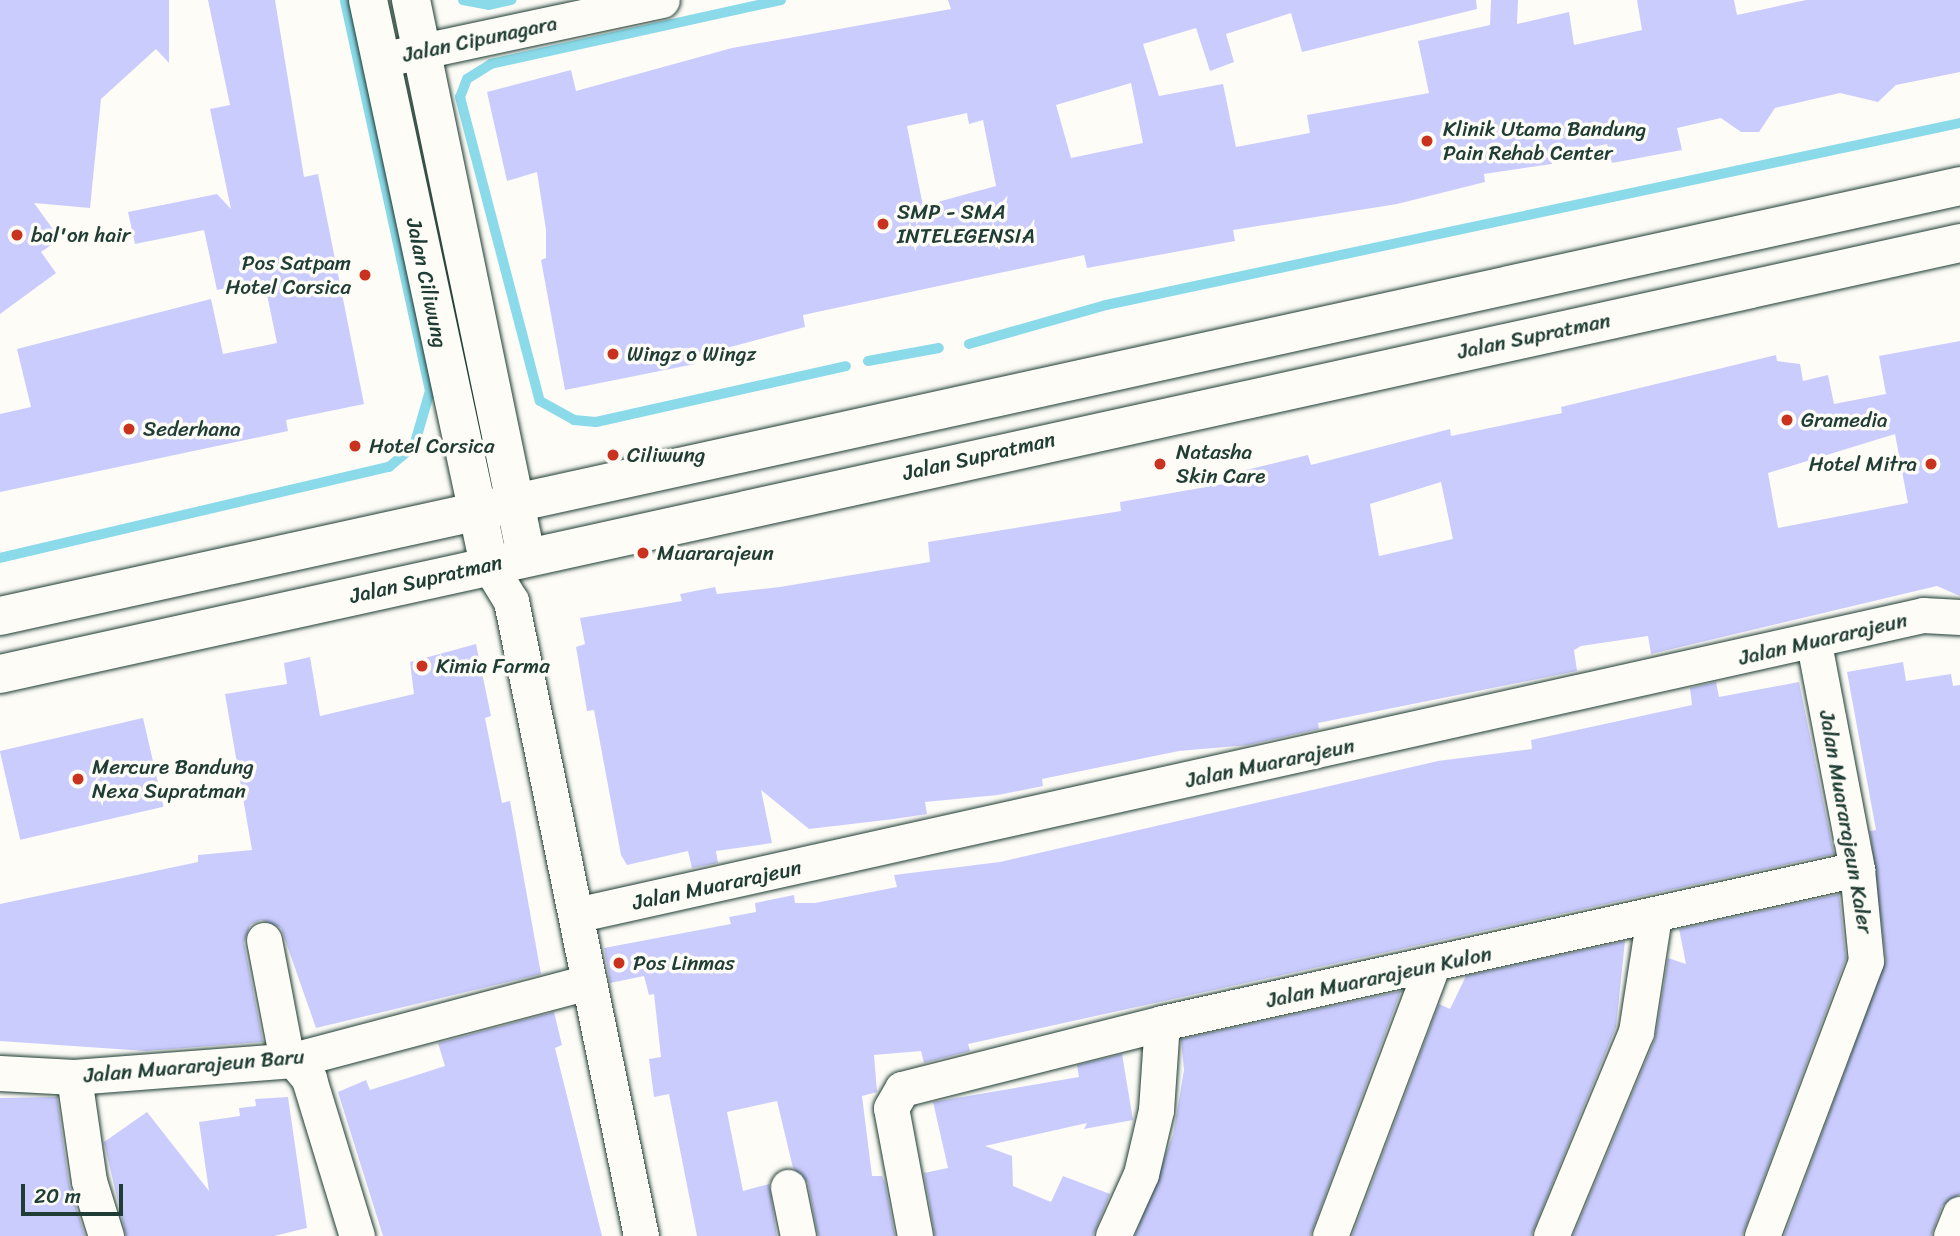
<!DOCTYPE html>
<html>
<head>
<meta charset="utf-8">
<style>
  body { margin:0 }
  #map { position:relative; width:1960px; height:1236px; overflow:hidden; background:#fdfcf7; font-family:Sriracha,sans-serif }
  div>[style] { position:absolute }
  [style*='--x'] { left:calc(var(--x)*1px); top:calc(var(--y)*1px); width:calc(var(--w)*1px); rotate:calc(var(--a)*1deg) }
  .stream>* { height:10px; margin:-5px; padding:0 5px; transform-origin:5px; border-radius:5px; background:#8bdae9 }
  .building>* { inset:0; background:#cbccfe; transform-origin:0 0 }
  .roads { filter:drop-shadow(0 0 2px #1f3d34) drop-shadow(0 0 2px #1f3d34) }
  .minor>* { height:35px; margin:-17.5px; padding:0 17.5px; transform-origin:17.5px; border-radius:17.5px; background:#fdfcf7 }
  .tertiary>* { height:38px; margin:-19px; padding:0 19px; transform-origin:19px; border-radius:19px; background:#fdfcf7 }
  .primary>* { height:38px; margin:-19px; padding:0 19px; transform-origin:19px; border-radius:19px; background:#fdfcf7 }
  .dots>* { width:19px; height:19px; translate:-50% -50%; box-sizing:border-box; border:4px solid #fdfcf7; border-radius:50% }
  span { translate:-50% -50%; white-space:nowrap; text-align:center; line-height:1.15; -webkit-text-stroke:7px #fdfcf7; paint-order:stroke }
  .street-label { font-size:21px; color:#1f3d34 }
  .poi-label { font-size:21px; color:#1f3d34 }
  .left { translate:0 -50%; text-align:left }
  .right { translate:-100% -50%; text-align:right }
  .scale { position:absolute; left:21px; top:1184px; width:102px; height:32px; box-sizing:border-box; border:4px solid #1f3d34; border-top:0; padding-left:9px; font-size:21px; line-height:24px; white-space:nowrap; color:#1f3d34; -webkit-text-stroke:5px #fdfcf7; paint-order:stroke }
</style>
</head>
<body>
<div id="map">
  <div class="stream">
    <div style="--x:463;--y:0;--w:26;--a:11"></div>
    <div style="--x:489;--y:5;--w:23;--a:-13"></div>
    <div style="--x:781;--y:0;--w:297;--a:167.6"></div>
    <div style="--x:491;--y:64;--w:28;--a:148"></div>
    <div style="--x:467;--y:79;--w:19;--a:111"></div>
    <div style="--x:460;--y:97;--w:314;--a:75.3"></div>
    <div style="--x:540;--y:401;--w:39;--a:29"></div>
    <div style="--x:574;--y:420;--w:22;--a:5"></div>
    <div style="--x:596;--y:422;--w:256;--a:-12.6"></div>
    <div style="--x:969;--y:344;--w:142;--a:-15.9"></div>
    <div style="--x:1106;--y:305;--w:873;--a:-12.03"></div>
    <div style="--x:868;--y:361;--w:72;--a:-10.4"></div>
    <div style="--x:0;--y:558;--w:400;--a:-13.2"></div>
    <div style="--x:389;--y:467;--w:33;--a:-40"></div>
    <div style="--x:414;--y:446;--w:57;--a:-73.8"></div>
    <div style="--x:430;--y:391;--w:400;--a:-102.3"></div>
  </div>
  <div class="building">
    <div style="clip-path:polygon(0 0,169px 0,169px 63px,156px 49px,101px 99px,90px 208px,34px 203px,60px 239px,41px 252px,56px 273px,0 314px)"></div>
    <div style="clip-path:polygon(208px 0,275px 0,304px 177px,318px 174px,364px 404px,286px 420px,288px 431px,0 492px,0 414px,31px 407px,17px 349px,211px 299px,223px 354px,277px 343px,264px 280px,217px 290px,204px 230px,135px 244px,128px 212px,217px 194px,231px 209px,210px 109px,230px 105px)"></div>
    <div style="clip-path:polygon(evenodd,948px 0,1476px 0,1477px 9px,1302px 52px,1291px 13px,1226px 34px,1234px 62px,1210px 71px,1196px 28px,1143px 44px,1159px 96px,1223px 84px,1236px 147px,1310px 133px,1307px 115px,1429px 93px,1418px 41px,1490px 25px,1491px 0,1518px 0,1517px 24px,1569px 12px,1574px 45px,1642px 30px,1637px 0,1734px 0,1737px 15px,1806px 0,1960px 0,1960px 72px,1896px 85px,1878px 102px,1840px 93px,1775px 108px,1759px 132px,1741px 132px,1721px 118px,1677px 128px,1682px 150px,1612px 163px,1607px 144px,1550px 156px,1552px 164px,1484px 174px,1485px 182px,1397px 204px,1233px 230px,1235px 241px,1087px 268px,1084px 255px,803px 315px,805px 327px,693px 357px,695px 364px,565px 390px,541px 260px,546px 258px,546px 230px,537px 172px,507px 181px,487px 92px,571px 70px,576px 91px,732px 48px,951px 9px,948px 0,1131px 83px,1143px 143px,1071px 158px,1056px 105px,1131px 83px,948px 0,967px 113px,969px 124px,983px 120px,996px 186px,923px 206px,907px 126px,967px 113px)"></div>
    <div style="clip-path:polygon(evenodd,1960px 341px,1960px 596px,1937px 586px,1651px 654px,1648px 636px,1581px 646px,1574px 650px,1577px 671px,1318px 723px,1319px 729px,1248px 745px,1179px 751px,1042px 779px,1043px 786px,998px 795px,925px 802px,927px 814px,894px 819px,809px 829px,761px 790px,772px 843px,716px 851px,718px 863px,692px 868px,688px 851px,627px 865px,621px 855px,594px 710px,587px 711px,576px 647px,585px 644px,580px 618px,682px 601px,680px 594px,715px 587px,717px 594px,780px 587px,930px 562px,928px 542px,1121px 511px,1120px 502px,1229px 483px,1229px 474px,1308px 455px,1311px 465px,1450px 429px,1451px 436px,1562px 413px,1561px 407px,1776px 355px,1777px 361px,1800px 364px,1803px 381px,1828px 375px,1834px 404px,1886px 394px,1879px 356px,1960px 341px,1895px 434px,1908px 503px,1778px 528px,1768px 473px,1895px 434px,1960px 341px,1441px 482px,1453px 539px,1379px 556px,1370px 504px,1441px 482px)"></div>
    <div style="clip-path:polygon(476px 644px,491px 716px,485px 718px,502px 803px,510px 801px,541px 974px,316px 1028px,281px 928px,261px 920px,250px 925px,244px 943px,263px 1042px,146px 1051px,0 1041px,0 904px,198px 862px,198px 855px,252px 850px,225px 694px,287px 684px,284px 663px,310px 657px,320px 716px,414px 694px,410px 662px)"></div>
    <div style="clip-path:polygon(1903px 662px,1906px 681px,1951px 674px,1953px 686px,1960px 685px,1960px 1194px,1942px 1206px,1931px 1236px,1784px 1236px,1886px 960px,1870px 831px,1876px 830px,1847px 672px)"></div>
    <div style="clip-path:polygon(1716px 682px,1719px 697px,1799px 682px,1834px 854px,968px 1044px,970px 1051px,924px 1063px,921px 1051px,874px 1055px,877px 1092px,862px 1096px,872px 1176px,882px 1176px,885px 1183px,895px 1236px,818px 1236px,808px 1183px,793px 1168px,777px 1101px,727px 1112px,743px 1191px,769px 1184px,777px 1236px,697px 1236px,669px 1094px,654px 1097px,649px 1059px,661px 1057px,654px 994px,649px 995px,644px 976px,610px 983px,604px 948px,731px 924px,729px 917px,756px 912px,755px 903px,794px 895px,795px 903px,815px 903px,897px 887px,894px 875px,1000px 862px,1438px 761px,1532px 749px,1531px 740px,1692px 705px,1690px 688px)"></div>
    <div style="left:143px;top:718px;width:91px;height:147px;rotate:77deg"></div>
    <div style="clip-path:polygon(1839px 894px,1846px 958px,1742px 1236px,1573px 1236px,1655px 1039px,1668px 958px,1686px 964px,1679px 929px)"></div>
    <div style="clip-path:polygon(1625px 941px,1616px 1027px,1531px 1236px,1352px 1236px,1439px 1004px,1450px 1009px,1466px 976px)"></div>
    <div style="clip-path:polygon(1401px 991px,1310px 1236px,1135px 1236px,1173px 1135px,1184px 1070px,1181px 1039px)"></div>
    <div style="clip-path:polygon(554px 1012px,562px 1045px,555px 1048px,602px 1236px,383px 1236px,338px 1092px,366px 1080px,370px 1090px,445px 1066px,438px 1043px)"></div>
    <div style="clip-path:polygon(1122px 1054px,1133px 1120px,1084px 1129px,1087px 1123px,985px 1146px,1012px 1156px,1013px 1186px,1051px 1202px,1063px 1176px,1110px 1194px,1093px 1236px,935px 1236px,924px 1173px,948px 1168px,933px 1102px,1079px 1077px,1077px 1065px)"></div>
    <div style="clip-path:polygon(57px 1097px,69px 1184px,85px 1236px,0 1236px,0 1098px)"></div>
    <div style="clip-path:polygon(288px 1097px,307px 1228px,274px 1236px,126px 1236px,104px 1142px,147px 1112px,209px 1191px,199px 1122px,240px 1116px,239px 1108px,256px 1106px,255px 1099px)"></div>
  </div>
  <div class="roads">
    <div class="minor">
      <div style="--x:380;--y:60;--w:288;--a:-12"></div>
      <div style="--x:489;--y:565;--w:42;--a:58.6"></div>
      <div style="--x:511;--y:601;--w:648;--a:78.43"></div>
      <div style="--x:580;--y:914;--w:1376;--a:-12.55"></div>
      <div style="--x:1923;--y:615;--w:37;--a:3"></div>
      <div style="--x:264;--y:940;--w:112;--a:79.2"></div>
      <div style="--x:285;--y:1050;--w:38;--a:50"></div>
      <div style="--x:309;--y:1079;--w:164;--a:73"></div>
      <div style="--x:0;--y:1073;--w:74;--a:3.1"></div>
      <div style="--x:74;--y:1077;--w:220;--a:-4.4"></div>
      <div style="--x:293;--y:1060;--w:306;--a:-14.8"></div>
      <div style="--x:74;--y:1077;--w:105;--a:81.8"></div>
      <div style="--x:89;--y:1181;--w:58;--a:72.8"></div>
      <div style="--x:788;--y:1187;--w:50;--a:78.5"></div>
      <div style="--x:915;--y:1236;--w:130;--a:-100.6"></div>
      <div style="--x:891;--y:1108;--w:22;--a:-60"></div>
      <div style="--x:902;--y:1089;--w:268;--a:-14.2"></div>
      <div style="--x:1162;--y:1023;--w:712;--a:-12.49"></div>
      <div style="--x:1113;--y:1236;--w:68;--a:-65.7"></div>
      <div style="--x:1141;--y:1174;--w:66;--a:-76.8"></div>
      <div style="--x:1156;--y:1110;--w:87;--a:-86.1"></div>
      <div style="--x:1330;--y:1236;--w:289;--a:-69.3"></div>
      <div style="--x:1551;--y:1236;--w:221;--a:-67.4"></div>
      <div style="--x:1636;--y:1032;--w:117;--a:-81.2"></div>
      <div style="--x:1762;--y:1236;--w:294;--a:-69.3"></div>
      <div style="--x:1866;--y:961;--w:92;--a:-95.6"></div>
      <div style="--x:1857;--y:869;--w:230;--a:-100.8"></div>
      <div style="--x:1951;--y:1236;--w:24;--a:-68"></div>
    </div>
    <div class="tertiary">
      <div style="--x:368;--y:0;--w:578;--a:77.91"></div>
      <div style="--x:411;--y:0;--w:568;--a:78.31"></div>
    </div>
    <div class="primary">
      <div style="--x:0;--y:616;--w:2007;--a:-12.37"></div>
      <div style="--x:0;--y:674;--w:2007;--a:-12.4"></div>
    </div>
  </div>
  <div class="dots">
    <div style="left:1427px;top:141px;background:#c8321e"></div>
    <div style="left:883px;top:224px;background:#c8321e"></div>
    <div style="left:17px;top:235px;background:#c8321e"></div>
    <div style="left:365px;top:275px;background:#c8321e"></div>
    <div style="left:613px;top:354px;background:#c8321e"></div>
    <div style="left:1787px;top:420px;background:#c8321e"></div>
    <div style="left:129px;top:429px;background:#c8321e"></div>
    <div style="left:355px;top:446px;background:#c8321e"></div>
    <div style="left:613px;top:455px;background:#c8321e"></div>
    <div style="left:1160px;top:464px;background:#c8321e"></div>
    <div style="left:1931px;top:464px;background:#c8321e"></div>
    <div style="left:643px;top:553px;background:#c8321e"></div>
    <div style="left:422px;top:666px;background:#c8321e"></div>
    <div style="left:78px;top:779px;background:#c8321e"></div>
    <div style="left:619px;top:963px;background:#c8321e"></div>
  </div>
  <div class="street-label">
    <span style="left:480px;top:39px;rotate:-12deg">Jalan Cipunagara</span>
    <span style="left:427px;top:283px;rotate:78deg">Jalan Ciliwung</span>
    <span style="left:1534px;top:336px;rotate:-12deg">Jalan Supratman</span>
    <span style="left:979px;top:456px;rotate:-13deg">Jalan Supratman</span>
    <span style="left:426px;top:579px;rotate:-13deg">Jalan Supratman</span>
    <span style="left:1823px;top:639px;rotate:-13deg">Jalan Muararajeun</span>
    <span style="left:1270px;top:763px;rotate:-12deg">Jalan Muararajeun</span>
    <span style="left:1846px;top:822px;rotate:80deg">Jalan Muararajeun Kaler</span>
    <span style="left:717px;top:885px;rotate:-12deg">Jalan Muararajeun</span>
    <span style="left:1379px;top:977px;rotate:-12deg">Jalan Muararajeun Kulon</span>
    <span style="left:194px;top:1066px;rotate:-5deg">Jalan Muararajeun Baru</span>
  </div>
  <div class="poi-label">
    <span class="left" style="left:1443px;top:141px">Klinik Utama Bandung<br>Pain Rehab Center</span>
    <span class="left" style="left:897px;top:224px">SMP - SMA<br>INTELEGENSIA</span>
    <span class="left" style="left:31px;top:235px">bal'on hair</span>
    <span class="right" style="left:351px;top:275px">Pos Satpam<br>Hotel Corsica</span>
    <span class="left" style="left:627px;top:354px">Wingz o Wingz</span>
    <span class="left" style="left:1801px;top:420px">Gramedia</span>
    <span class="left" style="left:143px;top:429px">Sederhana</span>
    <span class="left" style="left:369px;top:446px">Hotel Corsica</span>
    <span class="left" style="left:1176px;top:464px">Natasha<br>Skin Care</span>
    <span class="left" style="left:627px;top:455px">Ciliwung</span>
    <span class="right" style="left:1917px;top:464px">Hotel Mitra</span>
    <span class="left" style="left:657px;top:553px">Muararajeun</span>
    <span class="left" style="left:436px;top:666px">Kimia Farma</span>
    <span class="left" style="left:92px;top:779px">Mercure Bandung<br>Nexa Supratman</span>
    <span class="left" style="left:633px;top:963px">Pos Linmas</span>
  </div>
  <div class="scale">20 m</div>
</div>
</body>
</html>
